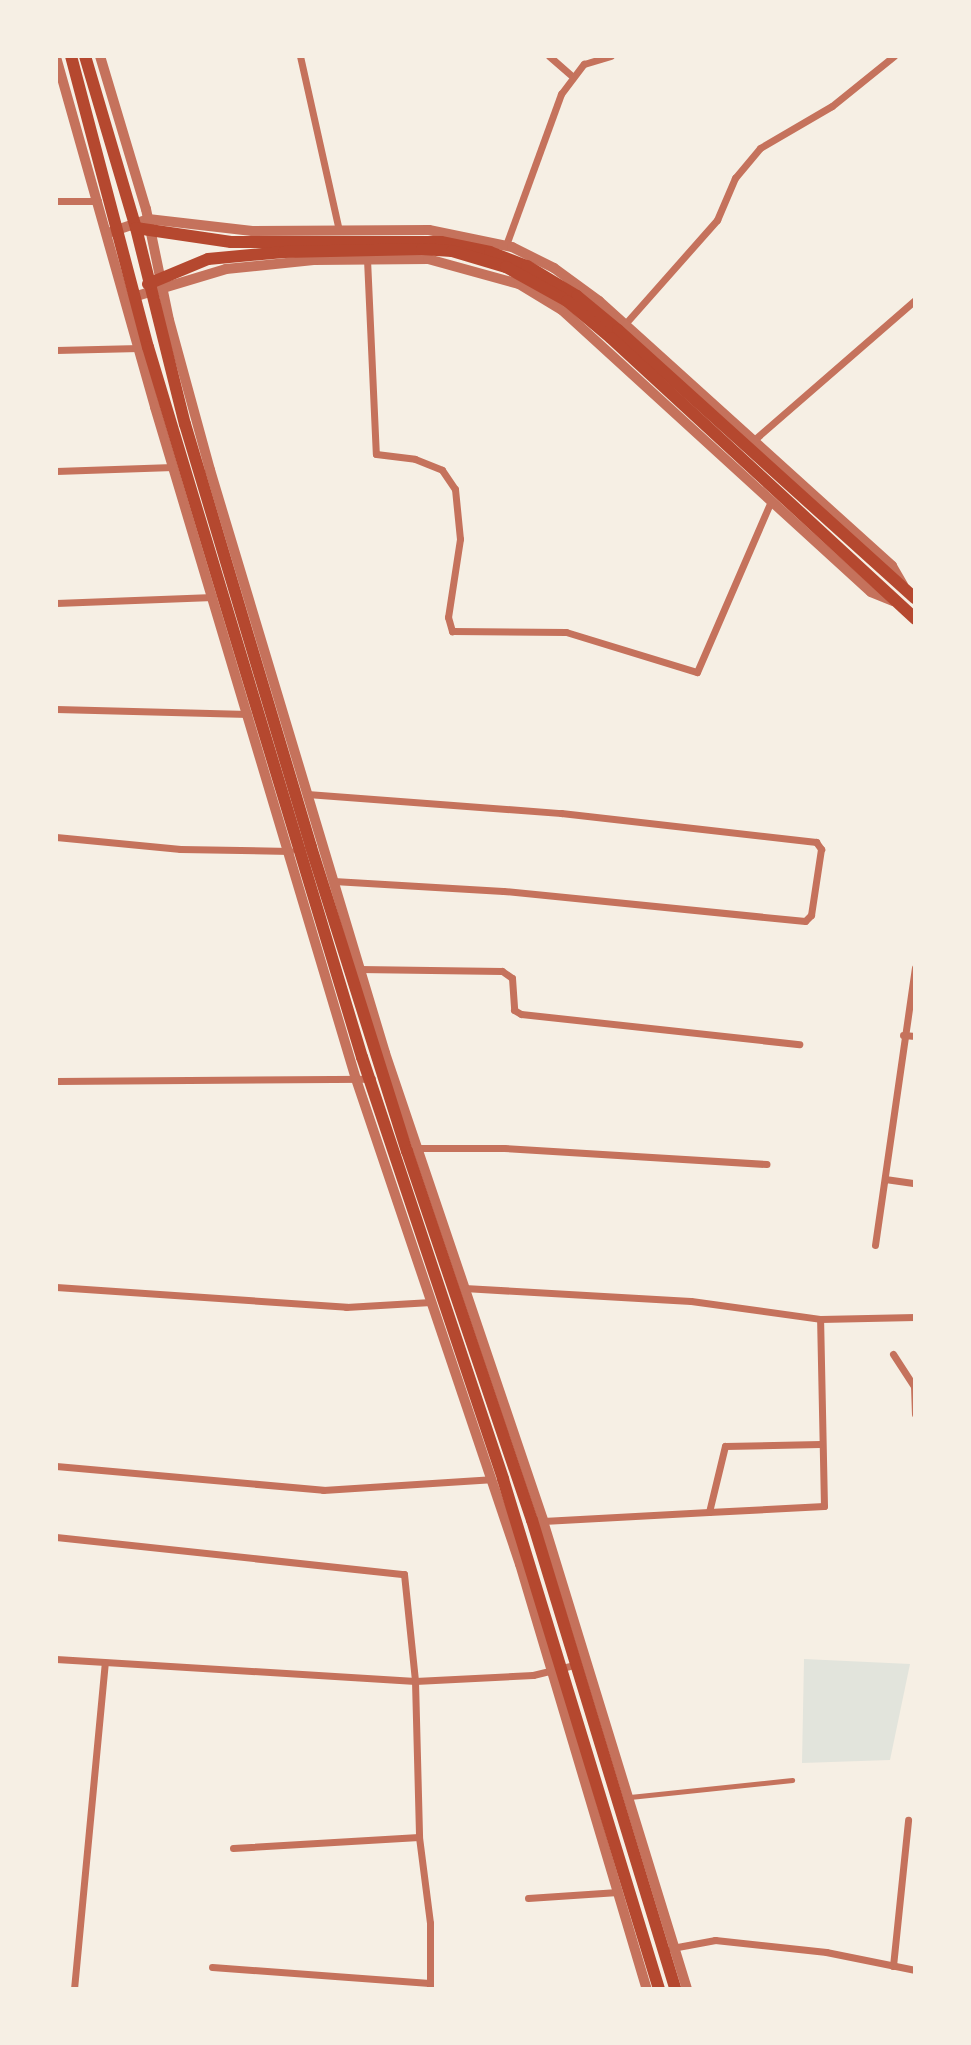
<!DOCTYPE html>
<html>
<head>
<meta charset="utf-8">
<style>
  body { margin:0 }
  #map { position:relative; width:971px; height:2045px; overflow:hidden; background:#f6efe4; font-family:Quicksand,sans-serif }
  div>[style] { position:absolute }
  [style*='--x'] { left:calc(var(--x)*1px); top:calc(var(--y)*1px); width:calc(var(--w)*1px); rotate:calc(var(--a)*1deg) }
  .green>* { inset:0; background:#e2e4dc }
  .service>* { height:4.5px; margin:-2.25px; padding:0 2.25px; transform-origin:2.25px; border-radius:2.25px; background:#c5725c }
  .minor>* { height:7px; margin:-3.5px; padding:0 3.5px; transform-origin:3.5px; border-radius:3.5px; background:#c5725c }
  .tertiary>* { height:10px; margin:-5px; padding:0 5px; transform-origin:5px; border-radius:5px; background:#c5725c }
  .secondary>* { height:12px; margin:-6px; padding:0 6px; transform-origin:6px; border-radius:6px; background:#b5482f }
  span { translate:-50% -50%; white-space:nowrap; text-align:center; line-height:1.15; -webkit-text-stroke:7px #f6efe4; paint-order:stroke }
  .frame { position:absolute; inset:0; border:58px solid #f6efe4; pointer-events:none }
</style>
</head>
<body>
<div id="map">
  <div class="green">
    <div style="clip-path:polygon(804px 1659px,910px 1664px,890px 1760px,802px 1763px)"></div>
  </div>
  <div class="service">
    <div style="--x:630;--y:1797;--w:163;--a:-6"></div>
  </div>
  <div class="minor">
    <div style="--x:300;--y:56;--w:179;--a:77.4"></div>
    <div style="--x:549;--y:56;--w:29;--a:41"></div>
    <div style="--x:56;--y:201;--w:42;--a:0"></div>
    <div style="--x:506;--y:245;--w:161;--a:-70"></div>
    <div style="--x:561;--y:94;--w:38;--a:-53"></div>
    <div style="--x:584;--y:64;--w:28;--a:-17"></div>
    <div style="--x:367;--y:259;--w:195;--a:87.4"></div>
    <div style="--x:376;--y:454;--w:39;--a:7"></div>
    <div style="--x:415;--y:459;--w:29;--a:22"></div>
    <div style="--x:442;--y:470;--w:23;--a:56"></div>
    <div style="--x:455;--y:489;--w:50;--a:84.3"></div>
    <div style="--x:460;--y:539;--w:79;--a:98.7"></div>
    <div style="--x:448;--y:617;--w:15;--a:74"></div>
    <div style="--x:452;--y:631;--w:114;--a:0.5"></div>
    <div style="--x:566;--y:632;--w:137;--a:17"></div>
    <div style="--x:697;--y:672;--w:186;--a:-66.6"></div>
    <div style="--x:625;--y:324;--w:139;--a:-48.5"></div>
    <div style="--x:717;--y:220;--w:46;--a:-66.8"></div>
    <div style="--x:735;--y:178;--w:39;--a:-50"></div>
    <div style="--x:760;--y:148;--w:83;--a:-30.3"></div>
    <div style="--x:832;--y:106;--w:80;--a:-38.9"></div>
    <div style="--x:56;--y:350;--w:83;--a:-1.4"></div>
    <div style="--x:754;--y:440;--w:213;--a:-41"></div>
    <div style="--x:56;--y:471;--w:117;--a:-2"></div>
    <div style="--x:56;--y:603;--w:157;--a:-2.2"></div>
    <div style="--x:56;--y:709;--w:192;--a:1.5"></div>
    <div style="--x:307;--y:794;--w:255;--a:4.3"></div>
    <div style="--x:561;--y:813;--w:257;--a:6.5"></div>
    <div style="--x:816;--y:842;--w:9;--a:54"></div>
    <div style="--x:821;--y:849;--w:67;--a:98.6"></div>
    <div style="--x:811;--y:915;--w:8;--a:135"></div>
    <div style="--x:805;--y:921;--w:303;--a:-174.3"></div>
    <div style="--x:503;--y:891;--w:170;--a:-176.6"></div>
    <div style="--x:56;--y:837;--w:125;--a:5.5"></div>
    <div style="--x:180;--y:849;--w:110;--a:1"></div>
    <div style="--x:359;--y:969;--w:143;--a:0.8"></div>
    <div style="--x:502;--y:971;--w:12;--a:35"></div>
    <div style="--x:512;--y:978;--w:32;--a:86"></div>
    <div style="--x:514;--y:1010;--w:8;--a:30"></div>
    <div style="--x:521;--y:1014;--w:280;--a:6.2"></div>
    <div style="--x:903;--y:1035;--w:12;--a:5"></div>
    <div style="--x:56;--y:1081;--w:316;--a:-0.4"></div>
    <div style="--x:415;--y:1148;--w:89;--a:0"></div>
    <div style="--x:504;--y:1148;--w:263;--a:3.5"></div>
    <div style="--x:885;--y:1179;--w:30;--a:8"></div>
    <div style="--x:875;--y:1245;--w:280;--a:-81.8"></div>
    <div style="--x:56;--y:1287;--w:291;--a:3.9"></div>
    <div style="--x:346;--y:1307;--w:85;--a:-3.4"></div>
    <div style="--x:464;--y:1288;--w:227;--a:3.3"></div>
    <div style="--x:691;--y:1301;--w:130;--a:7.9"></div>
    <div style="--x:893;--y:1354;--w:38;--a:57"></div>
    <div style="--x:914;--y:1386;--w:28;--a:88"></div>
    <div style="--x:56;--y:1466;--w:268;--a:5.1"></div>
    <div style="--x:323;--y:1490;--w:168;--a:-3.7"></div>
    <div style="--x:709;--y:1512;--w:115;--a:-3"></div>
    <div style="--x:824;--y:1506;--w:187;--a:-91.2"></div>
    <div style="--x:820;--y:1319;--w:95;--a:-1.2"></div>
    <div style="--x:543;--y:1521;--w:166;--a:-3.1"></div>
    <div style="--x:709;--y:1512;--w:68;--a:-76.4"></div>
    <div style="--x:725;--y:1446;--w:95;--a:-1.2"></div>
    <div style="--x:56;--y:1537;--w:350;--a:6.1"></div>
    <div style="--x:404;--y:1574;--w:108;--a:84.1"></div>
    <div style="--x:415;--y:1681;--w:156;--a:88.5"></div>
    <div style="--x:419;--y:1837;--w:87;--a:82.7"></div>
    <div style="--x:430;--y:1923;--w:66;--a:90"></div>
    <div style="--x:56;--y:1659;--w:360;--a:3.5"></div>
    <div style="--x:415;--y:1681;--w:118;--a:-2.9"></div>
    <div style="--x:533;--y:1675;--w:46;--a:-13.7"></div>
    <div style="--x:233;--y:1848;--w:186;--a:-3.4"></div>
    <div style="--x:528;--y:1898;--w:90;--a:-3.8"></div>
    <div style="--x:672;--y:1948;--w:44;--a:-10.5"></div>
    <div style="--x:715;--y:1940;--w:112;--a:6.2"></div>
    <div style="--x:826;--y:1952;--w:91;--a:11.4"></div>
    <div style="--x:893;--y:1966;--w:147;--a:-84.1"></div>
    <div style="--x:212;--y:1967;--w:218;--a:4.2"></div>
    <div style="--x:74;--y:1989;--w:327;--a:-84.6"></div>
  </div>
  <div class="tertiary">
    <div style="--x:100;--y:56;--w:160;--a:73.3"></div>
    <div style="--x:146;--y:209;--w:113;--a:78.3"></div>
    <div style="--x:169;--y:320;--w:156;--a:74.7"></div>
    <div style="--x:210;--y:470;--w:609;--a:73.29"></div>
    <div style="--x:385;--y:1053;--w:494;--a:71.3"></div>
    <div style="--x:543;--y:1521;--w:490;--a:72.9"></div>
    <div style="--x:56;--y:57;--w:364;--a:74.2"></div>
    <div style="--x:155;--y:407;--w:701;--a:73.35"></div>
    <div style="--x:356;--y:1079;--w:512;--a:71.32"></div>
    <div style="--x:520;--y:1564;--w:444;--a:73.4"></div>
    <div style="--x:111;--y:232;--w:39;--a:-19"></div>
    <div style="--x:148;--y:219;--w:105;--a:6.6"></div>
    <div style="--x:252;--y:231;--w:177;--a:-0.3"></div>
    <div style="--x:429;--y:230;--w:85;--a:11.6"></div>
    <div style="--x:512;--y:247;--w:47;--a:26.6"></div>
    <div style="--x:554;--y:268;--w:56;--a:36.3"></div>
    <div style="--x:599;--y:301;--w:395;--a:42.1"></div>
    <div style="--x:892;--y:566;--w:22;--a:60"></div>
    <div style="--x:130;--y:298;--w:100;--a:-16.8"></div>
    <div style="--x:226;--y:269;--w:88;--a:-5.8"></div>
    <div style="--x:314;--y:260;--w:114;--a:-0.5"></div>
    <div style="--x:428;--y:259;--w:94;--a:15.4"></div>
    <div style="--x:519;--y:284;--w:50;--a:31.2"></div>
    <div style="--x:562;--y:310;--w:418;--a:42.4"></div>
    <div style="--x:871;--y:592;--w:24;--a:22"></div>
  </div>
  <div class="secondary">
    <div style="--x:71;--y:56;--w:301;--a:75.2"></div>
    <div style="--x:148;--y:347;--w:742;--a:73.23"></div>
    <div style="--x:362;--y:1057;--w:445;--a:71.5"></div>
    <div style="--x:503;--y:1479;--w:533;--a:72.99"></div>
    <div style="--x:85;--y:56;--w:179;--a:73.5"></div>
    <div style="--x:136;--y:228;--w:202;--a:76"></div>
    <div style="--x:185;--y:424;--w:441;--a:73.4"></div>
    <div style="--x:311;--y:847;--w:319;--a:72.5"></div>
    <div style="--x:407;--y:1151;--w:390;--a:71.3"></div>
    <div style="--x:532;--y:1520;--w:490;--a:73"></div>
    <div style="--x:136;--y:228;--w:96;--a:8.4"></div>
    <div style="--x:231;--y:242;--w:210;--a:0"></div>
    <div style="--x:441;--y:242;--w:50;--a:11.5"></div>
    <div style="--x:490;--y:252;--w:40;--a:21"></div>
    <div style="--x:527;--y:266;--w:58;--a:31"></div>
    <div style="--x:577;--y:296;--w:53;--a:39.7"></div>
    <div style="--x:618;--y:330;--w:400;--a:42.1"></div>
    <div style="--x:148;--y:284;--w:65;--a:-22.6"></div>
    <div style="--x:208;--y:259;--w:76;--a:-5.3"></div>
    <div style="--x:284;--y:252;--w:138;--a:-1.2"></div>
    <div style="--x:422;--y:249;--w:30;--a:4"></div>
    <div style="--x:452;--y:251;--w:56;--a:16.5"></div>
    <div style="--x:506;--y:267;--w:70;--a:29.1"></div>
    <div style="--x:567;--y:301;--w:57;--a:40.1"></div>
    <div style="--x:611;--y:338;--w:414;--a:42.7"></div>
  </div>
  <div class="frame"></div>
</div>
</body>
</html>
